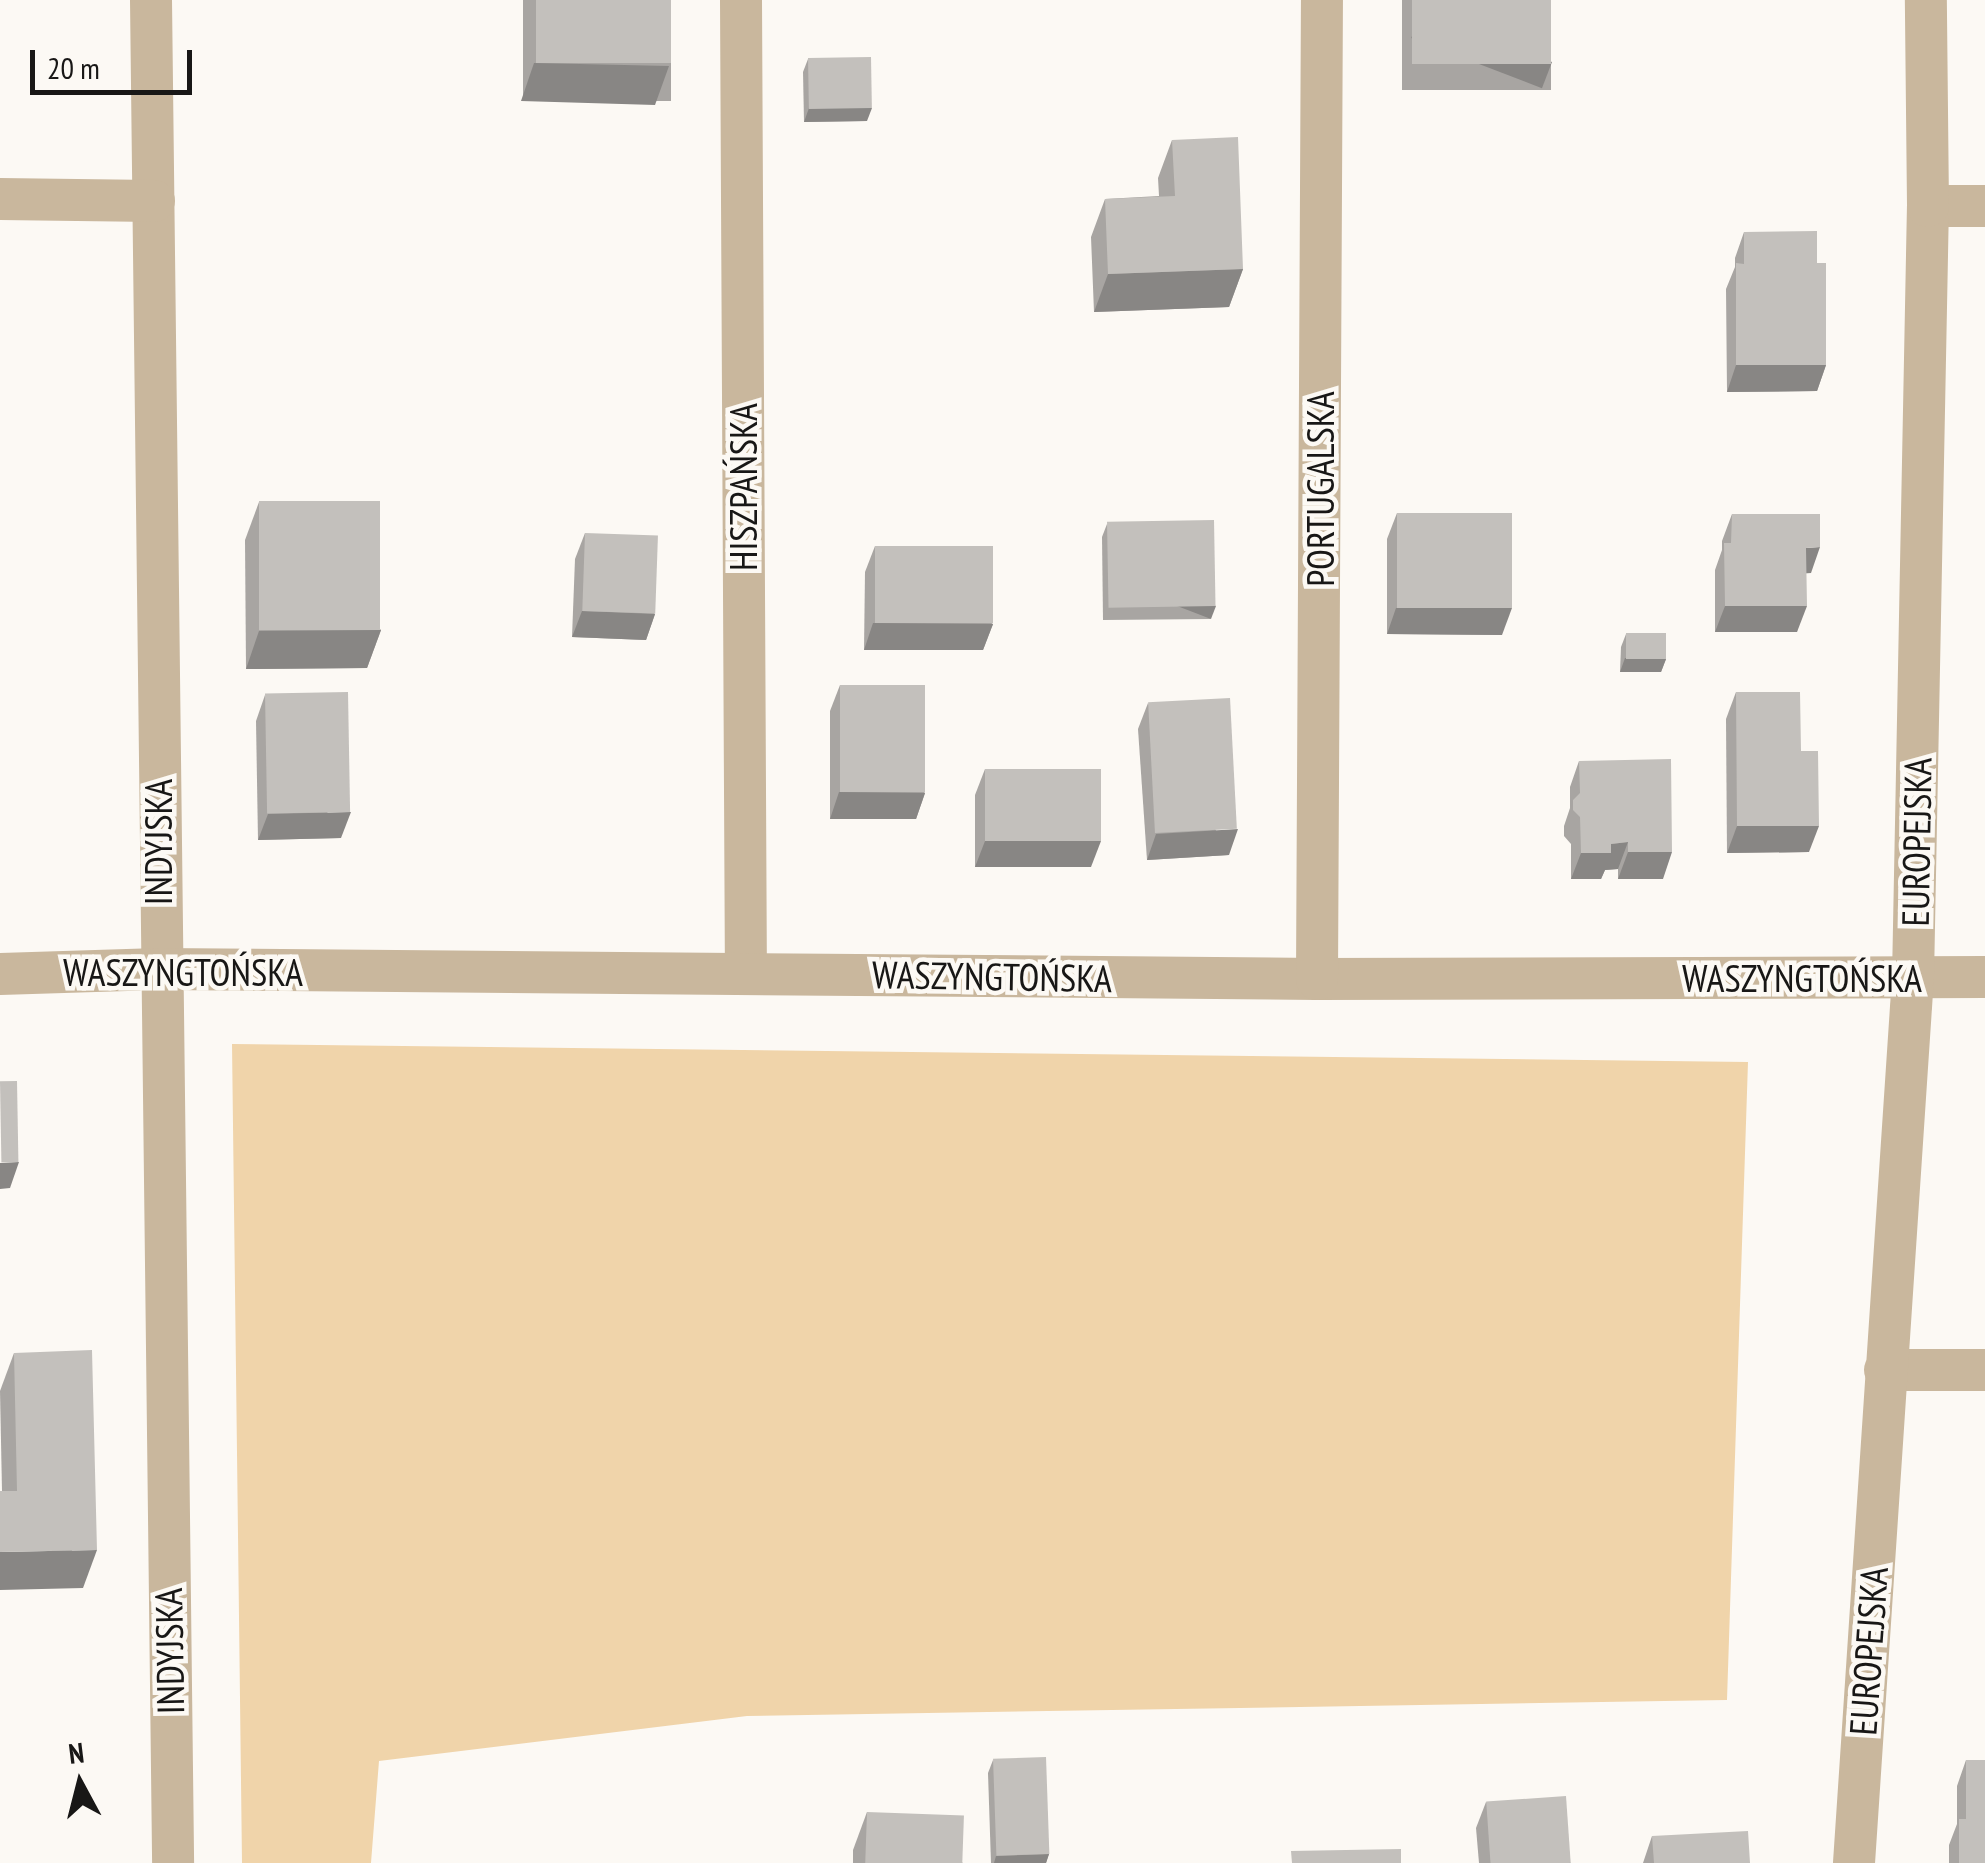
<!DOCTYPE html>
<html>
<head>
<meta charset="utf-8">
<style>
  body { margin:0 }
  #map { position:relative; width:1985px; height:1863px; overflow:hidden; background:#fcf9f4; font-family:"PT Sans Narrow",sans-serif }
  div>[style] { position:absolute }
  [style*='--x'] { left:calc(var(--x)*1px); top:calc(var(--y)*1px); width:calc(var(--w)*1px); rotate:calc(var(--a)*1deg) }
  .green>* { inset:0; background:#f0d4aa }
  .minor>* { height:42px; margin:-21px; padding:0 21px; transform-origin:21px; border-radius:21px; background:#c9b79d }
  .wall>* { inset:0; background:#a8a5a2; transform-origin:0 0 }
  .shaded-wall>* { inset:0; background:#888684; transform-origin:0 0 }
  .building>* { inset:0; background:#c3c0bc; transform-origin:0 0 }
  span { translate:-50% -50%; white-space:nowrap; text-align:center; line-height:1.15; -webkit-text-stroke:9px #fcf9f4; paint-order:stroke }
  .street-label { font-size:38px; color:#181716 }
  .north { position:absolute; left:30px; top:1733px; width:100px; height:100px; -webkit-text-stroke:8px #fcf9f4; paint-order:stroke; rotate:353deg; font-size:28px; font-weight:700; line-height:40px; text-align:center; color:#181716 }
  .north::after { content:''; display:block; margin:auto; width:35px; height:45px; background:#181716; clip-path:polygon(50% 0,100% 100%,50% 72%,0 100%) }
  .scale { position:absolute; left:30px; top:50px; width:162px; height:45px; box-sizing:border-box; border:5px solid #181716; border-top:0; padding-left:12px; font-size:30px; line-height:35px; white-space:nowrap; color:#181716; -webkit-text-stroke:8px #fcf9f4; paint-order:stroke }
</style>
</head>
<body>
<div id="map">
  <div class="green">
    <div style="clip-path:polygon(232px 1044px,1748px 1062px,1727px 1700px,747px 1716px,379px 1761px,371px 1863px,242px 1863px)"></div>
  </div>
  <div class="minor">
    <div style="--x:151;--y:0;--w:1863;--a:89.32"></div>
    <div style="--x:741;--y:0;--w:973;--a:89.71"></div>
    <div style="--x:0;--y:199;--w:154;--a:0.7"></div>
    <div style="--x:1928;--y:206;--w:57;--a:0"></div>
    <div style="--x:0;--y:974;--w:159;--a:-1.8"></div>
    <div style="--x:159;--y:969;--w:1158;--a:0.49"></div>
    <div style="--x:1317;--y:979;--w:668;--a:-0.17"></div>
    <div style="--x:1317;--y:979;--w:979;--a:-89.71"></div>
    <div style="--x:1885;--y:1370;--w:100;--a:0"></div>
    <div style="--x:1854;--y:1863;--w:887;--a:-86.19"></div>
    <div style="--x:1913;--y:978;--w:772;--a:-88.89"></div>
    <div style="--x:1928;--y:206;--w:206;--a:-90.6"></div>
  </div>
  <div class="wall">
    <div style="left:523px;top:0;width:148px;height:101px"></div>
    <div style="left:1402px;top:0;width:149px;height:90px"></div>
    <div style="clip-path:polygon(808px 59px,867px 121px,804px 122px,803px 72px)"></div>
    <div style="clip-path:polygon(1172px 140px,1243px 269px,1229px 307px,1094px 312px,1091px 237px,1105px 199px,1159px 196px,1158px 178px)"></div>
    <div style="clip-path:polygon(1744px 232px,1817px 263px,1826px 365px,1817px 391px,1727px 392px,1726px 289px,1735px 267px,1735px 258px)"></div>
    <div style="clip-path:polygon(259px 502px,381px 630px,367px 668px,246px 669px,245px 540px)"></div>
    <div style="clip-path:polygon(1397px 513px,1502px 635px,1387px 634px,1387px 539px)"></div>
    <div style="clip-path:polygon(1732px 514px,1811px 573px,1806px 573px,1797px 632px,1715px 632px,1715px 570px,1722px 550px,1722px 541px)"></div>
    <div style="clip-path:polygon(1107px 524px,1211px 619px,1103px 620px,1102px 537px)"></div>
    <div style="clip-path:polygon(585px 533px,655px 614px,646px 640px,572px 637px,575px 559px)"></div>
    <div style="clip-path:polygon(875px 546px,993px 624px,983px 650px,864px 650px,865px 572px)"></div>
    <div style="clip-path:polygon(1626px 634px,1666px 659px,1661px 672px,1620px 672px,1621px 647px)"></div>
    <div style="clip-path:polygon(840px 685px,925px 793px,916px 819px,830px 819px,830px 711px)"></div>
    <div style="clip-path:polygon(1736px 692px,1801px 751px,1809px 852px,1727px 853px,1726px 719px)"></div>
    <div style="clip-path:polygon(265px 695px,341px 838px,258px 840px,256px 721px)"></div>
    <div style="clip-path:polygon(1148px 703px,1229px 855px,1147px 860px,1138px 729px)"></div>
    <div style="clip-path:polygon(1579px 761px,1663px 879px,1618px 879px,1618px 869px,1605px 870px,1601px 879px,1571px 879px,1571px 844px,1564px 836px,1564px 826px,1570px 808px,1570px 787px)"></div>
    <div style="clip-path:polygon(985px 769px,1091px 867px,975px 867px,975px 795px)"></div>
    <div style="clip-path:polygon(14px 1353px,83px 1588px,2px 1491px,0 1391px)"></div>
    <div style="clip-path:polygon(993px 1760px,1049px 1854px,1046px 1863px,991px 1863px,988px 1773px)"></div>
    <div style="clip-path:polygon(1966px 1760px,1985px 1863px,1949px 1863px,1949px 1845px,1957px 1824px,1957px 1786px)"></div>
    <div style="clip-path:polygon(1486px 1802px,1571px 1863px,1479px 1863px,1476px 1828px)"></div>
    <div style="clip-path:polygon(867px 1812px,963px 1863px,853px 1863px,853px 1850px)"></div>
    <div style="clip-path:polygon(1652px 1836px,1750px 1863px,1643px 1863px)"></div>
  </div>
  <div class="shaded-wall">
    <div style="left:1552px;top:62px;width:28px;height:140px;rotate:111deg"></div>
    <div style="clip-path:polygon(534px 63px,669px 66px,655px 105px,521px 101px)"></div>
    <div style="clip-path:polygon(809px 108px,872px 108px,867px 121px,804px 122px)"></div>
    <div style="clip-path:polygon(1243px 269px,1229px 307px,1094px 312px,1108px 274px)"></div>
    <div style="clip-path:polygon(1736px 365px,1826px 365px,1817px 391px,1727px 392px)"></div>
    <div style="clip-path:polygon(1820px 547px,1811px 573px,1796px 574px,1806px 548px)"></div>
    <div style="left:1216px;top:606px;width:14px;height:108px;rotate:111deg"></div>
    <div style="clip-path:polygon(1725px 606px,1807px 606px,1797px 632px,1715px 632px)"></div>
    <div style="clip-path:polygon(1396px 608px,1512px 608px,1502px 635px,1387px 634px)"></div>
    <div style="clip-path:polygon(582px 611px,655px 614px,646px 640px,572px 637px)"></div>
    <div style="clip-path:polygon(873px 623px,993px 624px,983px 650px,864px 650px)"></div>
    <div style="clip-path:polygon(381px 630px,367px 668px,246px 669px,259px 631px)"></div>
    <div style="clip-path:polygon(1625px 658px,1666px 659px,1661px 672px,1620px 672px)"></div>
    <div style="clip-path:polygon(839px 792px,925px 793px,916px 819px,830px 819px)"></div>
    <div style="clip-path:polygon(351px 812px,341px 838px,258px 840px,268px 814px)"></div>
    <div style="clip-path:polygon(1737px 826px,1819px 826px,1809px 852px,1727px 853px)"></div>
    <div style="clip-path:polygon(1238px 829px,1229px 855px,1147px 860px,1156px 834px)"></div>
    <div style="clip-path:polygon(985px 841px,1101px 841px,1091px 867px,975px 867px)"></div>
    <div style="clip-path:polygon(1628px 842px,1618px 869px,1605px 870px,1601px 879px,1571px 879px,1581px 853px,1611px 844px)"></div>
    <div style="clip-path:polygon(1628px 852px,1672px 852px,1663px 879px,1618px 879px)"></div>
    <div style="clip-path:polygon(19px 1162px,10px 1188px,0 1189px,0 1163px)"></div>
    <div style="clip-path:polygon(97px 1550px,83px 1588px,0 1590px,0 1552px)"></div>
    <div style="clip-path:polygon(1049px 1854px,1046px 1863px,994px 1863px,996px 1856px)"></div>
  </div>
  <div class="building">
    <div style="left:536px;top:0;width:135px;height:63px"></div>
    <div style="left:1412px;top:0;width:139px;height:64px"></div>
    <div style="left:871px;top:57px;width:51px;height:63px;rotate:89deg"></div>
    <div style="clip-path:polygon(1238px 137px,1243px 269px,1108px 274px,1105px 199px,1175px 196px,1172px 140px)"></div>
    <div style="clip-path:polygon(1817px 231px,1817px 263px,1826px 263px,1826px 365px,1736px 365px,1736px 263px,1744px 264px,1744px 232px)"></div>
    <div style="left:380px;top:501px;width:129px;height:121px;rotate:90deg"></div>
    <div style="left:1397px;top:513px;width:115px;height:95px"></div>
    <div style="clip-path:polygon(1732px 514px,1820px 514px,1820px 547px,1806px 548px,1807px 606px,1725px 606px,1724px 543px,1731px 543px)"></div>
    <div style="left:1214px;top:520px;width:86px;height:107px;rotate:89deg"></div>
    <div style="left:585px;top:533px;width:73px;height:78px;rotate:2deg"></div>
    <div style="left:875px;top:546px;width:118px;height:77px"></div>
    <div style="left:1666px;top:633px;width:26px;height:40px;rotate:90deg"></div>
    <div style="left:840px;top:685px;width:85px;height:107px"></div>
    <div style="left:348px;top:692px;width:120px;height:83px;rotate:89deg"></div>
    <div style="clip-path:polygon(1736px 692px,1800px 692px,1801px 751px,1818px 751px,1819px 826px,1737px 826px)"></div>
    <div style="left:1230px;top:698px;width:131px;height:82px;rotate:87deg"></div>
    <div style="clip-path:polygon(1671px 759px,1672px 852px,1628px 852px,1628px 842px,1611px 844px,1611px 853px,1581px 853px,1580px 817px,1573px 810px,1573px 800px,1580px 793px,1579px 761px)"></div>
    <div style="left:985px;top:769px;width:116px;height:72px"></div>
    <div style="left:17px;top:1081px;width:81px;height:17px;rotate:89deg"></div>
    <div style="clip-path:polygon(92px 1350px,97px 1550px,0 1552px,0 1491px,17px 1491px,14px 1353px)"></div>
    <div style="left:1046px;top:1757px;width:97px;height:53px;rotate:88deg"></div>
    <div style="clip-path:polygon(1966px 1760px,1985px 1760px,1985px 1863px,1959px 1863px,1959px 1819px,1966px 1819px)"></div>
    <div style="left:1566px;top:1796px;width:67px;height:80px;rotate:86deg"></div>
    <div style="left:867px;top:1812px;width:97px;height:51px;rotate:2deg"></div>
    <div style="clip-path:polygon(1748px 1831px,1750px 1863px,1654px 1863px,1652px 1836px)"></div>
    <div style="clip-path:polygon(1401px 1849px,1401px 1863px,1292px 1863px,1291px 1851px)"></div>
  </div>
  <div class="street-label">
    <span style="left:743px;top:487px;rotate:-90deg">HISZPAŃSKA</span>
    <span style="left:1320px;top:489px;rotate:-90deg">PORTUGALSKA</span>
    <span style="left:158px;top:842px;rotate:-90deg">INDYJSKA</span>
    <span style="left:1916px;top:842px;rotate:-89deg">EUROPEJSKA</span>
    <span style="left:183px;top:972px">WASZYNGTOŃSKA</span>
    <span style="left:992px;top:976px;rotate:1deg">WASZYNGTOŃSKA</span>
    <span style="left:1802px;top:978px">WASZYNGTOŃSKA</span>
    <span style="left:169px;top:1651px;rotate:-91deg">INDYJSKA</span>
    <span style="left:1868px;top:1651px;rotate:-86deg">EUROPEJSKA</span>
  </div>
  <div class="north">N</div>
  <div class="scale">20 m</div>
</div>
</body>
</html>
